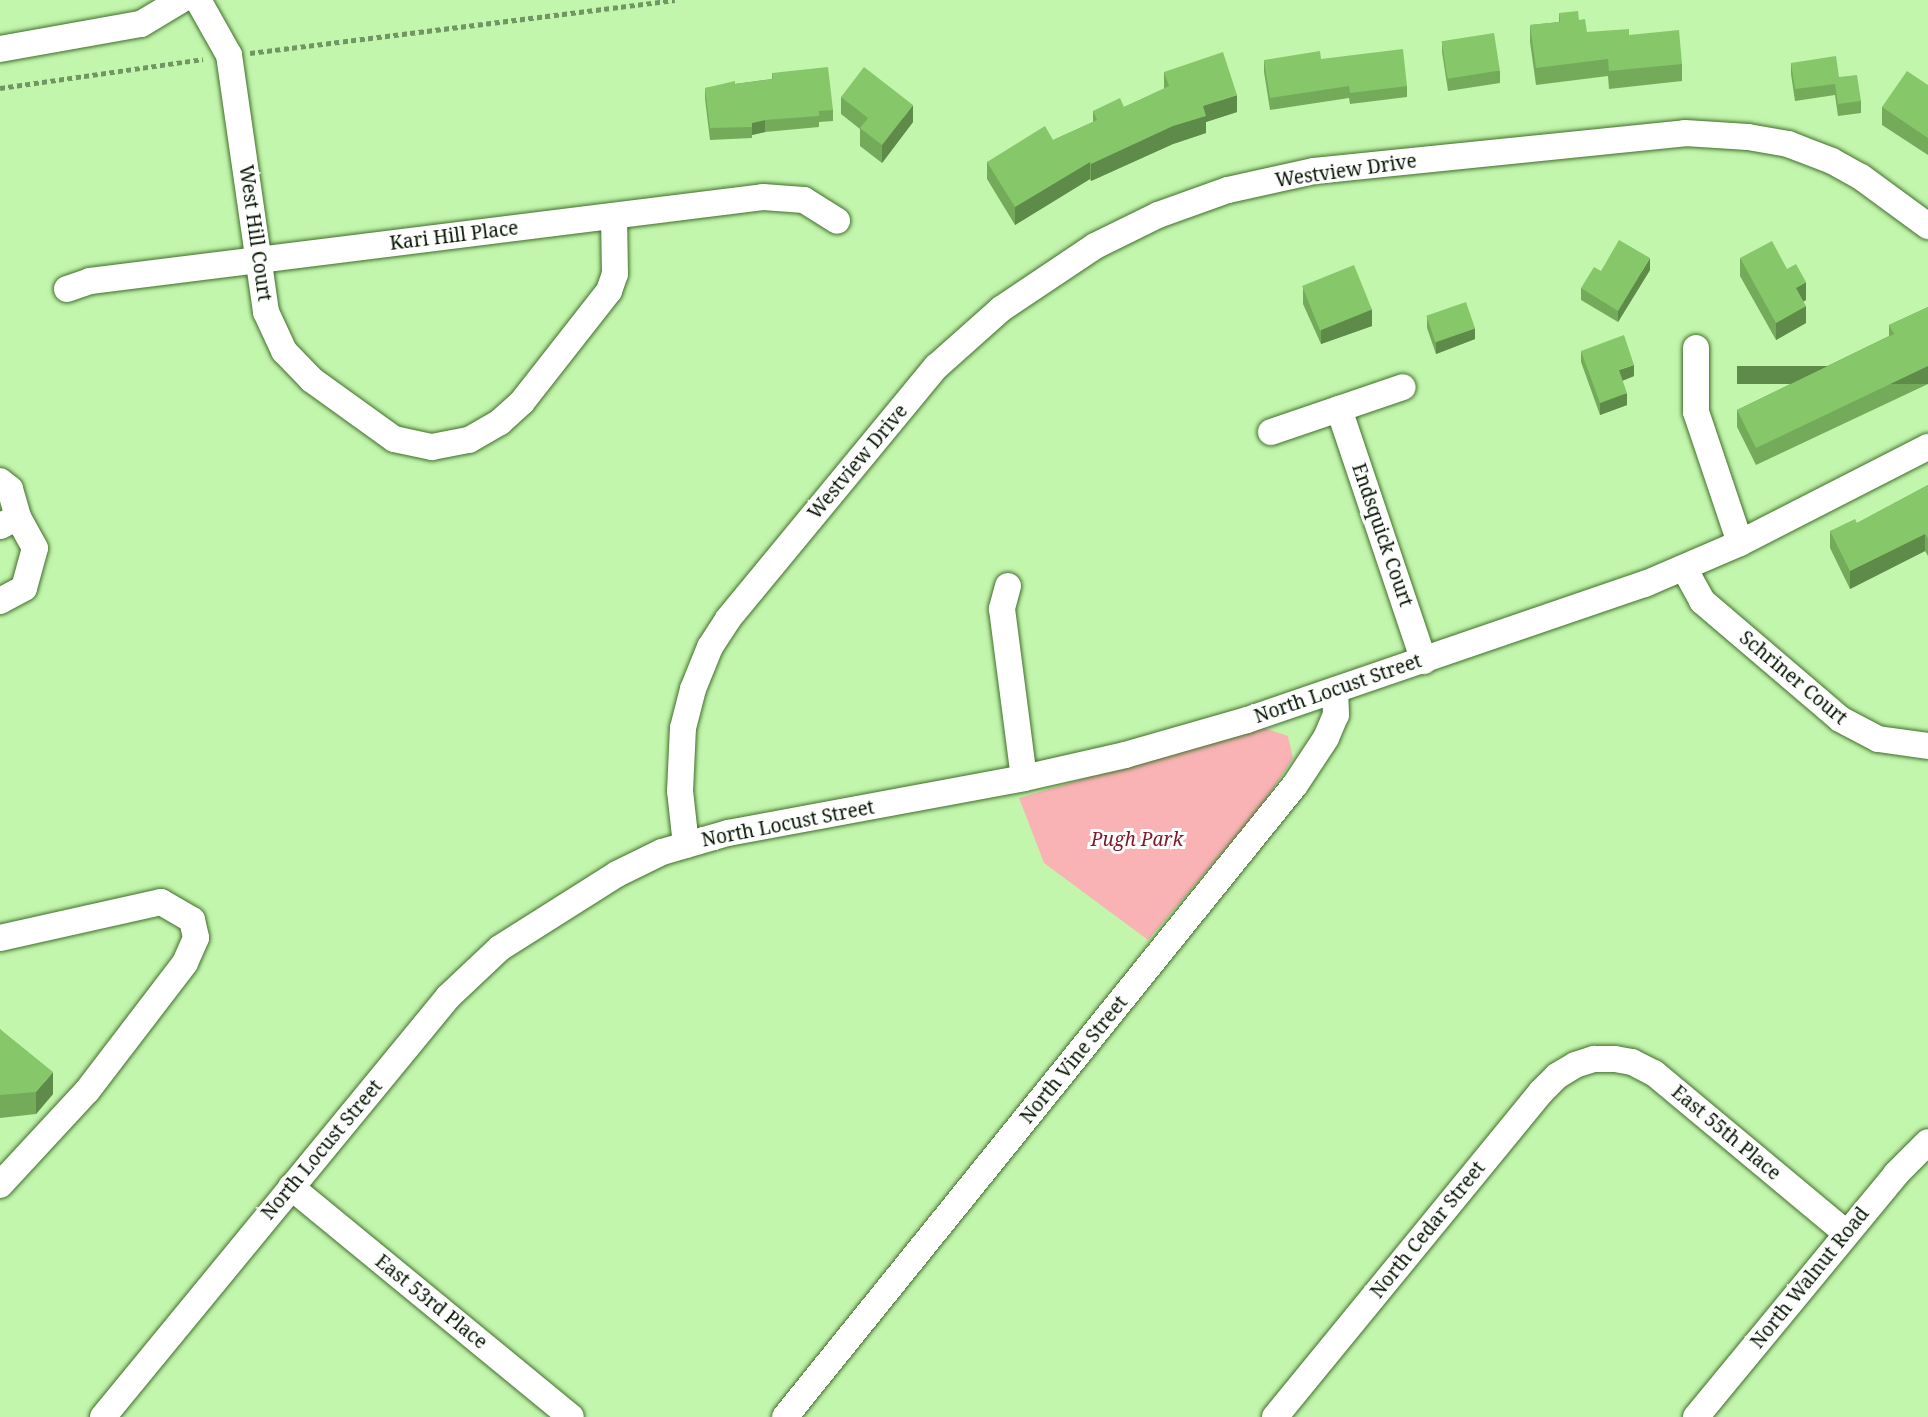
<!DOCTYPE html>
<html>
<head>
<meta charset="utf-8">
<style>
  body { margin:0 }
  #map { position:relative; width:1928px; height:1417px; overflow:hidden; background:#c3f6ad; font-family:"Noto Serif",serif }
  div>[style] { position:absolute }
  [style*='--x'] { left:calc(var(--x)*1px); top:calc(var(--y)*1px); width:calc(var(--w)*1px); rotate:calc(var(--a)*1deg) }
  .green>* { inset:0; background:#f9b3b5 }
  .path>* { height:4.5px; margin-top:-2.25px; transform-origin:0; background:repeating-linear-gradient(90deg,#719563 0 5px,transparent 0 8.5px) }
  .roads { filter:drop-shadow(0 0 2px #416e2b) drop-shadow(0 0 2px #416e2b) }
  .minor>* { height:26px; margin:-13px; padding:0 13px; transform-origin:13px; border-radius:13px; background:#fff }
  .wall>* { inset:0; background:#73ab5a }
  .shaded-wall>* { inset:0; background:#5e8b4a; transform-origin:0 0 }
  .building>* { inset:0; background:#86c769; transform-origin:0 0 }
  span { translate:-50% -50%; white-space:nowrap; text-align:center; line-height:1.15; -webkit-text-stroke:6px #fff; paint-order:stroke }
  .street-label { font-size:19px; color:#041400 }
  .park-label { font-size:19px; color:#80182b; font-style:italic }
</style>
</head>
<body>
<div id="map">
  <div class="green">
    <div style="clip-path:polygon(1261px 727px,1288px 736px,1293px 758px,1261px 807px,1148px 940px,1044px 863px,1019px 798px)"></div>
  </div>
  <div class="path">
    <div style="--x:250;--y:53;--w:428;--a:-7.1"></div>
    <div style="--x:0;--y:88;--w:205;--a:-8.1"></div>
  </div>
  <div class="roads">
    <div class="minor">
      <div style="--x:198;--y:0;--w:63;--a:60.6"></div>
      <div style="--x:229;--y:55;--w:260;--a:81.8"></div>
      <div style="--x:266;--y:312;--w:43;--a:65.2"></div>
      <div style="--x:284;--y:351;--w:40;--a:46"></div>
      <div style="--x:312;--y:380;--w:101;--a:35.7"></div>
      <div style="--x:394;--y:439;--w:39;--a:12"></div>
      <div style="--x:432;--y:447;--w:38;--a:-11"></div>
      <div style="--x:469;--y:440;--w:36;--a:-30"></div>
      <div style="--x:500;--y:422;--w:30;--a:-42"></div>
      <div style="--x:522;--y:402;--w:141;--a:-51.9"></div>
      <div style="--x:609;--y:291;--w:18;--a:-71"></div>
      <div style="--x:615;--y:274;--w:57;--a:-91"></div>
      <div style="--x:0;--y:49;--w:143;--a:-10.1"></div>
      <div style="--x:141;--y:24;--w:47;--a:-31"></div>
      <div style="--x:67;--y:289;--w:24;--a:-19"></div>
      <div style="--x:90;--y:281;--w:678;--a:-7.11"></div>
      <div style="--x:763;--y:197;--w:41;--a:4.2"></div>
      <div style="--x:804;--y:200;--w:39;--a:32"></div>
      <div style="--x:1696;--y:348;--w:64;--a:90"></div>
      <div style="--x:1696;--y:412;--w:138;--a:71.4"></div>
      <div style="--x:1339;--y:409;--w:266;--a:71.4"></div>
      <div style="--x:1271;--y:432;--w:139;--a:-18.8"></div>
      <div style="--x:0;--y:481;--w:13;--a:39"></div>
      <div style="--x:10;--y:489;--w:29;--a:74"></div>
      <div style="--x:18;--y:517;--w:20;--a:153"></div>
      <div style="--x:1684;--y:568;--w:38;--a:61"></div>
      <div style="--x:1702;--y:601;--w:182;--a:40.5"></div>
      <div style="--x:1840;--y:719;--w:43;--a:27.8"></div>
      <div style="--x:1878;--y:739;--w:50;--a:8"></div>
      <div style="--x:1008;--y:586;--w:24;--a:105"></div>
      <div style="--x:1002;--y:609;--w:170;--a:82.6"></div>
      <div style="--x:0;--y:601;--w:27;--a:-28"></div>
      <div style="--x:24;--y:588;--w:41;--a:-74.6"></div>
      <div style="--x:35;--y:548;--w:35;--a:-119"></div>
      <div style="--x:686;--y:845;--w:54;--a:-96.3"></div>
      <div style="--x:680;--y:791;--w:63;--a:-87.3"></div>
      <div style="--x:683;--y:728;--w:40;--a:-75.6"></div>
      <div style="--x:693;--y:689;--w:45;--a:-68"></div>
      <div style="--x:710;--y:647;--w:33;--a:-57"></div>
      <div style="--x:728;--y:619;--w:327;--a:-50.5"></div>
      <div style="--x:936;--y:367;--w:87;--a:-41.7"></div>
      <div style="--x:1001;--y:309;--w:113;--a:-33.8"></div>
      <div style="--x:1095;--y:246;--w:70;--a:-26.2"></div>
      <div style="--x:1158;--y:215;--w:74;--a:-19.7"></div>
      <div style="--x:1228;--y:190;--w:88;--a:-12.5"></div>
      <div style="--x:1314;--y:171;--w:373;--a:-5.8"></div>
      <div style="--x:1685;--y:133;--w:63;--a:3.6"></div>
      <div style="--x:1748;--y:137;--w:41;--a:9.9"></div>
      <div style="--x:1788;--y:144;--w:47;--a:21.1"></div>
      <div style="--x:1832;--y:161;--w:33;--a:29"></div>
      <div style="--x:1861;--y:177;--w:83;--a:36.2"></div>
      <div style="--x:0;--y:938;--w:165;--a:-12.6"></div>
      <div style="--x:161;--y:902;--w:36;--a:30"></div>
      <div style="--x:192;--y:920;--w:18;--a:77"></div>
      <div style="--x:196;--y:938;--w:27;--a:114"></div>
      <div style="--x:185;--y:963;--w:161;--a:127.4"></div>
      <div style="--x:87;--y:1091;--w:128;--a:132.8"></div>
      <div style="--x:291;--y:1187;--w:362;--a:39.4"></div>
      <div style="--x:103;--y:1417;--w:544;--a:-50.6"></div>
      <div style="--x:448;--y:997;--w:71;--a:-43.3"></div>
      <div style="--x:500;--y:948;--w:138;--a:-32.3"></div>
      <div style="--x:617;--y:874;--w:50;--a:-26.1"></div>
      <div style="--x:662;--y:852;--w:69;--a:-16.1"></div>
      <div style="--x:728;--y:833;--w:301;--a:-10.5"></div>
      <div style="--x:1024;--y:778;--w:104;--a:-12.8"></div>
      <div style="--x:1125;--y:755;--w:127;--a:-16"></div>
      <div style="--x:1247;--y:720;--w:421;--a:-18.9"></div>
      <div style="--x:1645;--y:584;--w:103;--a:-23.3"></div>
      <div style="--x:1740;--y:543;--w:211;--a:-27.1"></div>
      <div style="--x:785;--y:1417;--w:812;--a:-51.1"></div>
      <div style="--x:1295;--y:785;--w:56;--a:-56.6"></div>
      <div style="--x:1326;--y:738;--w:25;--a:-67"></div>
      <div style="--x:1336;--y:715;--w:25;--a:-92"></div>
      <div style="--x:1275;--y:1417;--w:420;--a:-50.7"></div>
      <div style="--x:1541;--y:1092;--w:23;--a:-45"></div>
      <div style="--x:1557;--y:1076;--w:21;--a:-31"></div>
      <div style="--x:1575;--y:1065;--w:20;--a:-18"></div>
      <div style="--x:1594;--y:1059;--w:21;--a:0"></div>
      <div style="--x:1615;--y:1059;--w:17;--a:10"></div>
      <div style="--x:1632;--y:1062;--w:25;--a:27"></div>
      <div style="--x:1654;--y:1073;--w:250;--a:39.8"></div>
      <div style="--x:1696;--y:1417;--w:315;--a:-50.5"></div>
      <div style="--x:1896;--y:1174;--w:45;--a:-45"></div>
    </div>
  </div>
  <div class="wall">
    <div style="clip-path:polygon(1559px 13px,1579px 20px,1587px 32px,1629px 35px,1682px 64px,1682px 81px,1609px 89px,1608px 76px,1536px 85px,1530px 42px,1530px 25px,1559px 22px)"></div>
    <div style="clip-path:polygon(1442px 41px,1500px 71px,1500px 83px,1448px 91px,1442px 52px)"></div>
    <div style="clip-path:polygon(1321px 59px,1407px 86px,1407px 97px,1350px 104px,1349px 98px,1270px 110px,1264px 72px,1264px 60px)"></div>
    <div style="clip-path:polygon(1791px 63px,1839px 77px,1861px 101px,1861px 113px,1838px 116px,1835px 95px,1795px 101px,1791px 74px)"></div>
    <div style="clip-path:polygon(1164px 72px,1237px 112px,1206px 122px,1206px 133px,1173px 144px,1091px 181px,1090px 179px,1015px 225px,987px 179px,987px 162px,1053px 140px,1093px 122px,1093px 111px,1124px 107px,1164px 89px)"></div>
    <div style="clip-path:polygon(772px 73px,833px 110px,833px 121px,819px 122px,819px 127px,765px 132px,752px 135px,752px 138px,710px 140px,705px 99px,705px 88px,772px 79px)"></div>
    <div style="clip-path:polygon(1928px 85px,1928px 155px,1882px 125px,1882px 107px)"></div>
    <div style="clip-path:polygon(841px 97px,913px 122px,882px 163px,860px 146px,860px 129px,841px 114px)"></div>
    <div style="clip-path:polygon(1740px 258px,1787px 269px,1806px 300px,1803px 301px,1806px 323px,1776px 340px,1740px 276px)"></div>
    <div style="clip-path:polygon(1650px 270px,1618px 322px,1581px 300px,1581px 288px)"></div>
    <div style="clip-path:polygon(1303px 287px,1372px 326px,1321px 344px,1303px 304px)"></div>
    <div style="clip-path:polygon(1928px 307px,1928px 384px,1756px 465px,1737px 427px,1737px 410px,1889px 336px,1889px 325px)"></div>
    <div style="clip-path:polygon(1427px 317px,1475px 339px,1436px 354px,1427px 328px)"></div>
    <div style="clip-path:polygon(1581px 351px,1634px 376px,1622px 381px,1627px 405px,1600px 415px,1581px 362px)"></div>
    <div style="clip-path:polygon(1928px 485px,1928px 556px,1925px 551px,1850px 589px,1830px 548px,1830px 531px,1857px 523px)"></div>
    <div style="clip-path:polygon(0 1029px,53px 1094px,36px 1114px,0 1118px)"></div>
  </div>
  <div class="shaded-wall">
    <div style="clip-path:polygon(1237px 95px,1237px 112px,1206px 122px,1206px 133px,1173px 144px,1091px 181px,1091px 164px,1203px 106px)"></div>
    <div style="clip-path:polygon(913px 105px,913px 122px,882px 163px,882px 145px)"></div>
    <div style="clip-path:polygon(765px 120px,765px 132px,752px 135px,752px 123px)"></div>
    <div style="clip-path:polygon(1090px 162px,1090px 179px,1015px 225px,1015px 207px)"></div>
    <div style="clip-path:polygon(1650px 258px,1650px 270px,1618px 322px,1618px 311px)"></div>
    <div style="clip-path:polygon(1806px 282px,1806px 300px,1796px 306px,1796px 288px)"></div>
    <div style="clip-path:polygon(1806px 306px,1806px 323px,1776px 340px,1776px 323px)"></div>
    <div style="clip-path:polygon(1372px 309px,1372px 326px,1321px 344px,1321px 327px)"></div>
    <div style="clip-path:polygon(1475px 328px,1475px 339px,1436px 354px,1436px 342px)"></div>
    <div style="clip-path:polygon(1634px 365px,1634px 376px,1619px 382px,1619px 370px)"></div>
    <div style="left:1928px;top:366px;width:18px;height:191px;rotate:90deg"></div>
    <div style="clip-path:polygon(1627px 393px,1627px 405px,1600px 415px,1600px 403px)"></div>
    <div style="clip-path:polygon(1925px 534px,1925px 551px,1850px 589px,1850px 571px)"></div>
    <div style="clip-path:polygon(53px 1072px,53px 1094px,36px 1114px,36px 1092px)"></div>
  </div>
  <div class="building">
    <div style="clip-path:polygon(1578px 11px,1579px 20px,1585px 19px,1587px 32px,1629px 29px,1629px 35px,1679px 30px,1682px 64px,1609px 71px,1608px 59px,1536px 68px,1530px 25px,1560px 22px,1559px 13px)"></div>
    <div style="left:1494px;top:33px;width:38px;height:53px;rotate:81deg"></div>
    <div style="clip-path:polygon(1403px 49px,1407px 86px,1350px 93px,1349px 86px,1270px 98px,1264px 60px,1320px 51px,1321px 59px)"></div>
    <div style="clip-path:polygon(1223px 52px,1237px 95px,1203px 106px,1206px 116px,1173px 126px,1091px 164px,1090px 162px,1015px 207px,987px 162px,1045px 126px,1053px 140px,1097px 120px,1093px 111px,1120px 98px,1124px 107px,1169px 86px,1164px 72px)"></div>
    <div style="clip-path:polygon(1836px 56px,1839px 77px,1857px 75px,1861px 101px,1838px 104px,1835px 84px,1795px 89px,1791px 63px)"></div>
    <div style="clip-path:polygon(828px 67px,833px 110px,819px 111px,819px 116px,765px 120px,752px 123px,752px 127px,710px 128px,705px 88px,735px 81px,735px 84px,773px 79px,772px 73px)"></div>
    <div style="clip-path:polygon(864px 67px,913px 105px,882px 145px,860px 128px,868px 118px,841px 97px)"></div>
    <div style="clip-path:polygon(1907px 71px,1928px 85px,1928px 138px,1882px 107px)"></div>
    <div style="clip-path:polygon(1619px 240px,1650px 258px,1618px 311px,1581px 288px,1594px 267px,1601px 271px)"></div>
    <div style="clip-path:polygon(1772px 241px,1787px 269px,1796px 264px,1806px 282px,1796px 288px,1806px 306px,1776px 323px,1740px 258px)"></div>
    <div style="left:1354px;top:265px;width:48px;height:56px;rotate:68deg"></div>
    <div style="left:1466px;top:302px;width:28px;height:42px;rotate:71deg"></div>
    <div style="clip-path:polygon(1928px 307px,1928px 366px,1756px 448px,1737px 410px,1894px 334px,1889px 325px)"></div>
    <div style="clip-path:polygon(1624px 335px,1634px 365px,1619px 370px,1627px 393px,1600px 403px,1581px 351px)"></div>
    <div style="clip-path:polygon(1928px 485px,1928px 538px,1925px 534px,1850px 571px,1830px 531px,1855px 519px,1857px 523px)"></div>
    <div style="clip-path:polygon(0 1029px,53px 1072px,36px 1092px,0 1095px)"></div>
  </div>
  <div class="street-label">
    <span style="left:1346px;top:171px;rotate:-8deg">Westview Drive</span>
    <span style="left:255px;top:233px;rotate:82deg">West Hill Court</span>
    <span style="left:454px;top:236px;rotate:-7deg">Kari Hill Place</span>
    <span style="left:858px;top:462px;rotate:-50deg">Westview Drive</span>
    <span style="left:1382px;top:535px;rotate:71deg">Endsquick Court</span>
    <span style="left:1793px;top:678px;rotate:40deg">Schriner Court</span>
    <span style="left:1338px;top:689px;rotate:-19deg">North Locust Street</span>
    <span style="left:788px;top:824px;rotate:-11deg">North Locust Street</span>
    <span style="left:1074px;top:1060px;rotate:-51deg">North Vine Street</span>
    <span style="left:1726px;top:1133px;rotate:40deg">East 55th Place</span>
    <span style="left:322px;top:1150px;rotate:-50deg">North Locust Street</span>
    <span style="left:1428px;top:1230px;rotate:-51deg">North Cedar Street</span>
    <span style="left:1810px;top:1278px;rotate:-51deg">North Walnut Road</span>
    <span style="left:431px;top:1302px;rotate:39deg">East 53rd Place</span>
  </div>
  <div class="park-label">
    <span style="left:1137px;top:840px">Pugh Park</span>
  </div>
</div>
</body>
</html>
